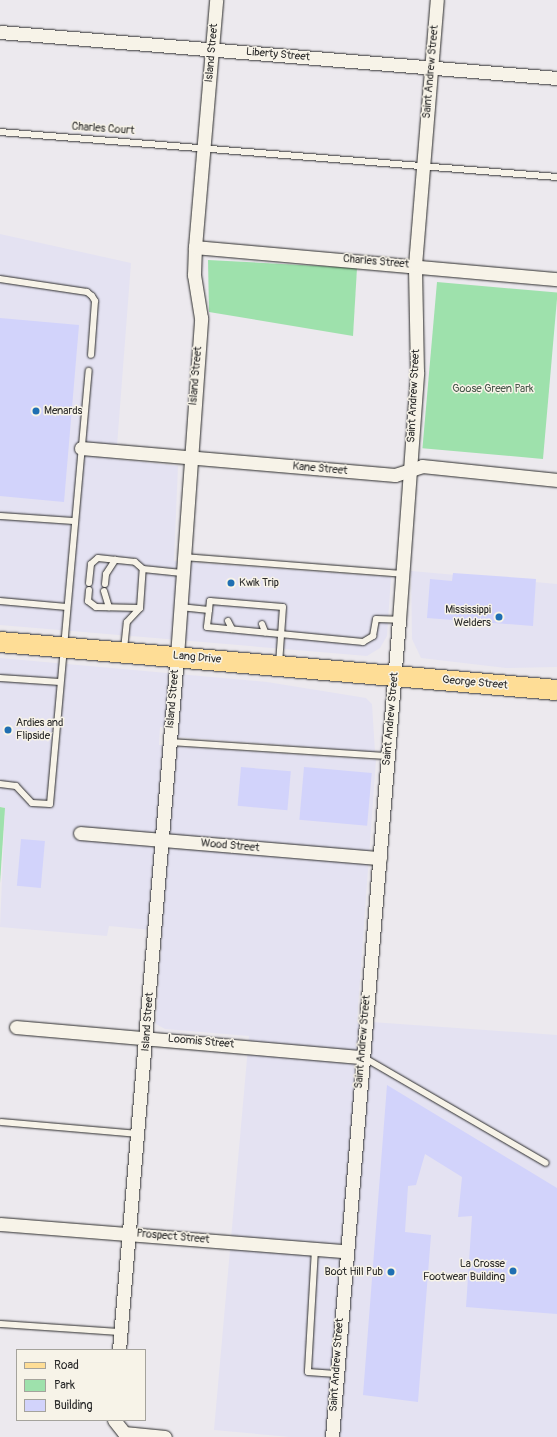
<!DOCTYPE html>
<html>
<head>
<meta charset="utf-8">
<style>
  body { margin:0 }
  #map { position:relative; width:557px; height:1437px; overflow:hidden; background:#ece9ee; font-family:Pangolin,sans-serif }
  div>[style] { position:absolute }
  [style*='--x'] { left:calc(var(--x)*1px); top:calc(var(--y)*1px); width:calc(var(--w)*1px); rotate:calc(var(--a)*1deg) }
  .built>* { inset:0; background:#e4e2f2 }
  .green>* { inset:0; background:#9ee1ac; transform-origin:0 0 }
  .building>* { inset:0; background:#d2d3fb; transform-origin:0 0 }
  .roads { filter:drop-shadow(0 0 1px #2b2b2b) drop-shadow(0 0 1px #2b2b2b) }
  .lane>* { height:6px; margin:-3px; padding:0 3px; transform-origin:3px; border-radius:3px; background:#f7f3e8 }
  .street>* { height:13px; margin:-6.5px; padding:0 6.5px; transform-origin:6.5px; border-radius:6.5px; background:#f7f3e8 }
  .primary>* { height:20px; margin:-10px; padding:0 10px; transform-origin:10px; border-radius:10px; background:#fedd96 }
  .dots>* { width:11px; height:11px; translate:-50% -50%; box-sizing:border-box; border:2px solid #f7f3e8; border-radius:50% }
  span { translate:-50% -50%; white-space:nowrap; text-align:center; line-height:1.15; -webkit-text-stroke:3px #f7f3e8; paint-order:stroke }
  .street-label { font-size:11px; color:#2b2b2b }
  .park-label { font-size:11px; color:#48584b }
  .poi-label { font-size:11px; color:#2b2b2b }
  .left { translate:0 -50%; text-align:left }
  .right { translate:-100% -50%; text-align:right }
  .legend { position:absolute; left:16px; top:1349px; width:130px; height:72px; box-sizing:border-box; background:#f7f3e8; border:1px solid #a5a39c; margin:0; padding:5px 7px; list-style:none; font-size:12px; color:#2b2b2b }
  .legend li { display:flex; align-items:center; gap:8px; height:20px }
  .legend b { width:20px; border:1px solid #a5a39c }
</style>
</head>
<body>
<div id="map">
  <div class="built">
    <div style="clip-path:polygon(0 234px,131px 263px,116px 459px,178px 466px,174px 561px,391px 577px,387px 636px,380px 648px,367px 656px,0 625px)"></div>
    <div style="clip-path:polygon(411px 571px,557px 584px,557px 667px,506px 668px,421px 658px,412px 639px)"></div>
    <div style="clip-path:polygon(0 658px,267px 682px,366px 698px,372px 704px,375px 752px,177px 737px,177px 729px,160px 727px,159px 745px,376px 760px,357px 1021px,557px 1035px,557px 1437px,290px 1437px,214px 1430px,249px 1036px,165px 1029px,156px 1024px,162px 931px,109px 926px,107px 936px,0 927px,5px 808px,0 807px)"></div>
  </div>
  <div class="green">
    <div style="clip-path:polygon(208px 260px,357px 268px,353px 336px,209px 312px)"></div>
    <div style="left:437px;top:282px;width:121px;height:167px;rotate:5deg"></div>
    <div style="clip-path:polygon(0 807px,5px 808px,0 883px)"></div>
  </div>
  <div class="building">
    <div style="clip-path:polygon(0 318px,79px 325px,64px 502px,0 496px)"></div>
    <div style="clip-path:polygon(453px 573px,536px 579px,533px 626px,427px 618px,430px 579px,452px 581px)"></div>
    <div style="left:241px;top:767px;width:50px;height:39px;rotate:5deg"></div>
    <div style="left:304px;top:767px;width:68px;height:53px;rotate:5deg"></div>
    <div style="left:21px;top:839px;width:24px;height:47px;rotate:5deg"></div>
    <div style="clip-path:polygon(387px 1085px,557px 1188px,557px 1314px,466px 1307px,472px 1216px,458px 1217px,462px 1177px,425px 1154px,416px 1185px,408px 1186px,405px 1232px,431px 1235px,418px 1402px,363px 1395px)"></div>
  </div>
  <div class="roads">
    <div class="lane">
      <div style="--x:0;--y:132;--w:559;--a:4.62"></div>
      <div style="--x:0;--y:279;--w:88;--a:8.5"></div>
      <div style="--x:87;--y:292;--w:6;--a:39"></div>
      <div style="--x:92;--y:296;--w:6;--a:59"></div>
      <div style="--x:95;--y:301;--w:54;--a:94.2"></div>
      <div style="--x:0;--y:516;--w:74;--a:3.9"></div>
      <div style="--x:183;--y:557;--w:220;--a:4.4"></div>
      <div style="--x:89;--y:583;--w:19;--a:-84"></div>
      <div style="--x:91;--y:564;--w:9;--a:-41"></div>
      <div style="--x:98;--y:558;--w:37;--a:6"></div>
      <div style="--x:135;--y:562;--w:11;--a:41"></div>
      <div style="--x:105;--y:584;--w:10;--a:-84"></div>
      <div style="--x:106;--y:574;--w:17;--a:-57"></div>
      <div style="--x:89;--y:590;--w:11;--a:95"></div>
      <div style="--x:88;--y:601;--w:10;--a:37"></div>
      <div style="--x:96;--y:607;--w:44;--a:1.3"></div>
      <div style="--x:104;--y:591;--w:17;--a:73"></div>
      <div style="--x:0;--y:601;--w:67;--a:5.1"></div>
      <div style="--x:180;--y:607;--w:29;--a:6"></div>
      <div style="--x:209;--y:610;--w:17;--a:97"></div>
      <div style="--x:207;--y:627;--w:157;--a:5.5"></div>
      <div style="--x:363;--y:642;--w:12;--a:-31"></div>
      <div style="--x:373;--y:636;--w:17;--a:-80"></div>
      <div style="--x:376;--y:619;--w:23;--a:2"></div>
      <div style="--x:209;--y:610;--w:9;--a:-84"></div>
      <div style="--x:210;--y:601;--w:73;--a:4.7"></div>
      <div style="--x:283;--y:607;--w:57;--a:94"></div>
      <div style="--x:228;--y:621;--w:9;--a:63"></div>
      <div style="--x:262;--y:624;--w:9;--a:69"></div>
      <div style="--x:124;--y:649;--w:27;--a:-84"></div>
      <div style="--x:127;--y:622;--w:19;--a:-47"></div>
      <div style="--x:140;--y:608;--w:39;--a:-86"></div>
      <div style="--x:143;--y:569;--w:39;--a:6"></div>
      <div style="--x:0;--y:678;--w:60;--a:3.8"></div>
      <div style="--x:169;--y:742;--w:218;--a:3.7"></div>
      <div style="--x:0;--y:784;--w:16;--a:7"></div>
      <div style="--x:16;--y:786;--w:23;--a:47"></div>
      <div style="--x:32;--y:803;--w:18;--a:3"></div>
      <div style="--x:50;--y:804;--w:435;--a:-84.9"></div>
      <div style="--x:363;--y:1057;--w:211;--a:30.1"></div>
      <div style="--x:1;--y:1122;--w:138;--a:5"></div>
      <div style="--x:315;--y:1249;--w:123;--a:93.3"></div>
      <div style="--x:308;--y:1372;--w:28;--a:4"></div>
      <div style="--x:0;--y:1324;--w:120;--a:3.8"></div>
    </div>
    <div class="street">
      <div style="--x:0;--y:32;--w:559;--a:4.72"></div>
      <div style="--x:195;--y:247;--w:363;--a:5.1"></div>
      <div style="--x:81;--y:448;--w:315;--a:4.9"></div>
      <div style="--x:395;--y:475;--w:28;--a:-18"></div>
      <div style="--x:422;--y:466;--w:136;--a:5.9"></div>
      <div style="--x:80;--y:833;--w:301;--a:4.8"></div>
      <div style="--x:16;--y:1027;--w:347;--a:5"></div>
      <div style="--x:0;--y:1224;--w:346;--a:4.5"></div>
      <div style="--x:119;--y:1350;--w:696;--a:-85.22"></div>
      <div style="--x:177;--y:656;--w:339;--a:-85.9"></div>
      <div style="--x:201;--y:318;--w:44;--a:-99.2"></div>
      <div style="--x:194;--y:275;--w:28;--a:-88"></div>
      <div style="--x:195;--y:247;--w:248;--a:-85.1"></div>
      <div style="--x:114;--y:1420;--w:16;--a:52"></div>
      <div style="--x:124;--y:1433;--w:41;--a:5.6"></div>
      <div style="--x:332;--y:1437;--w:820;--a:-85.31"></div>
      <div style="--x:399;--y:620;--w:249;--a:-85.8"></div>
      <div style="--x:417;--y:372;--w:107;--a:-91.1"></div>
      <div style="--x:415;--y:265;--w:266;--a:-85.3"></div>
    </div>
    <div class="primary">
      <div style="--x:0;--y:642;--w:559;--a:4.93"></div>
    </div>
  </div>
  <div class="dots">
    <div style="left:36px;top:411px;background:#1f6fb2"></div>
    <div style="left:231px;top:583px;background:#1f6fb2"></div>
    <div style="left:499px;top:617px;background:#1f6fb2"></div>
    <div style="left:8px;top:730px;background:#1f6fb2"></div>
    <div style="left:513px;top:1271px;background:#1f6fb2"></div>
    <div style="left:391px;top:1272px;background:#1f6fb2"></div>
  </div>
  <div class="street-label">
    <span style="left:212px;top:53px;rotate:-85deg">Island Street</span>
    <span style="left:278px;top:55px;rotate:5deg">Liberty Street</span>
    <span style="left:431px;top:72px;rotate:-85deg">Saint Andrew Street</span>
    <span style="left:103px;top:129px;rotate:4deg">Charles Court</span>
    <span style="left:376px;top:262px;rotate:5deg">Charles Street</span>
    <span style="left:196px;top:376px;rotate:-85deg">Island Street</span>
    <span style="left:414px;top:396px;rotate:-87deg">Saint Andrew Street</span>
    <span style="left:320px;top:469px;rotate:5deg">Kane Street</span>
    <span style="left:197px;top:658px;rotate:5deg">Lang Drive</span>
    <span style="left:475px;top:683px;rotate:5deg">George Street</span>
    <span style="left:173px;top:699px;rotate:-85deg">Island Street</span>
    <span style="left:391px;top:719px;rotate:-85deg">Saint Andrew Street</span>
    <span style="left:230px;top:846px;rotate:5deg">Wood Street</span>
    <span style="left:148px;top:1022px;rotate:-86deg">Island Street</span>
    <span style="left:201px;top:1042px;rotate:5deg">Loomis Street</span>
    <span style="left:363px;top:1042px;rotate:-85deg">Saint Andrew Street</span>
    <span style="left:173px;top:1237px;rotate:5deg">Prospect Street</span>
    <span style="left:337px;top:1365px;rotate:-86deg">Saint Andrew Street</span>
  </div>
  <div class="park-label">
    <span style="left:493px;top:389px">Goose Green Park</span>
  </div>
  <div class="poi-label">
    <span class="left" style="left:44px;top:411px">Menards</span>
    <span class="left" style="left:239px;top:583px">Kwik Trip</span>
    <span class="right" style="left:491px;top:617px">Mississippi<br>Welders</span>
    <span class="left" style="left:16px;top:730px">Ardies and<br>Flipside</span>
    <span class="right" style="left:505px;top:1271px">La Crosse<br>Footwear Building</span>
    <span class="right" style="left:383px;top:1272px">Boot Hill Pub</span>
  </div>
  <ul class="legend">
  <li><b style="height:5px;background:#fedd96"></b>Road</li>
  <li><b style="height:11px;background:#9ee1ac"></b>Park</li>
  <li><b style="height:11px;background:#d2d3fb"></b>Building</li>
  </ul>
</div>
</body>
</html>
